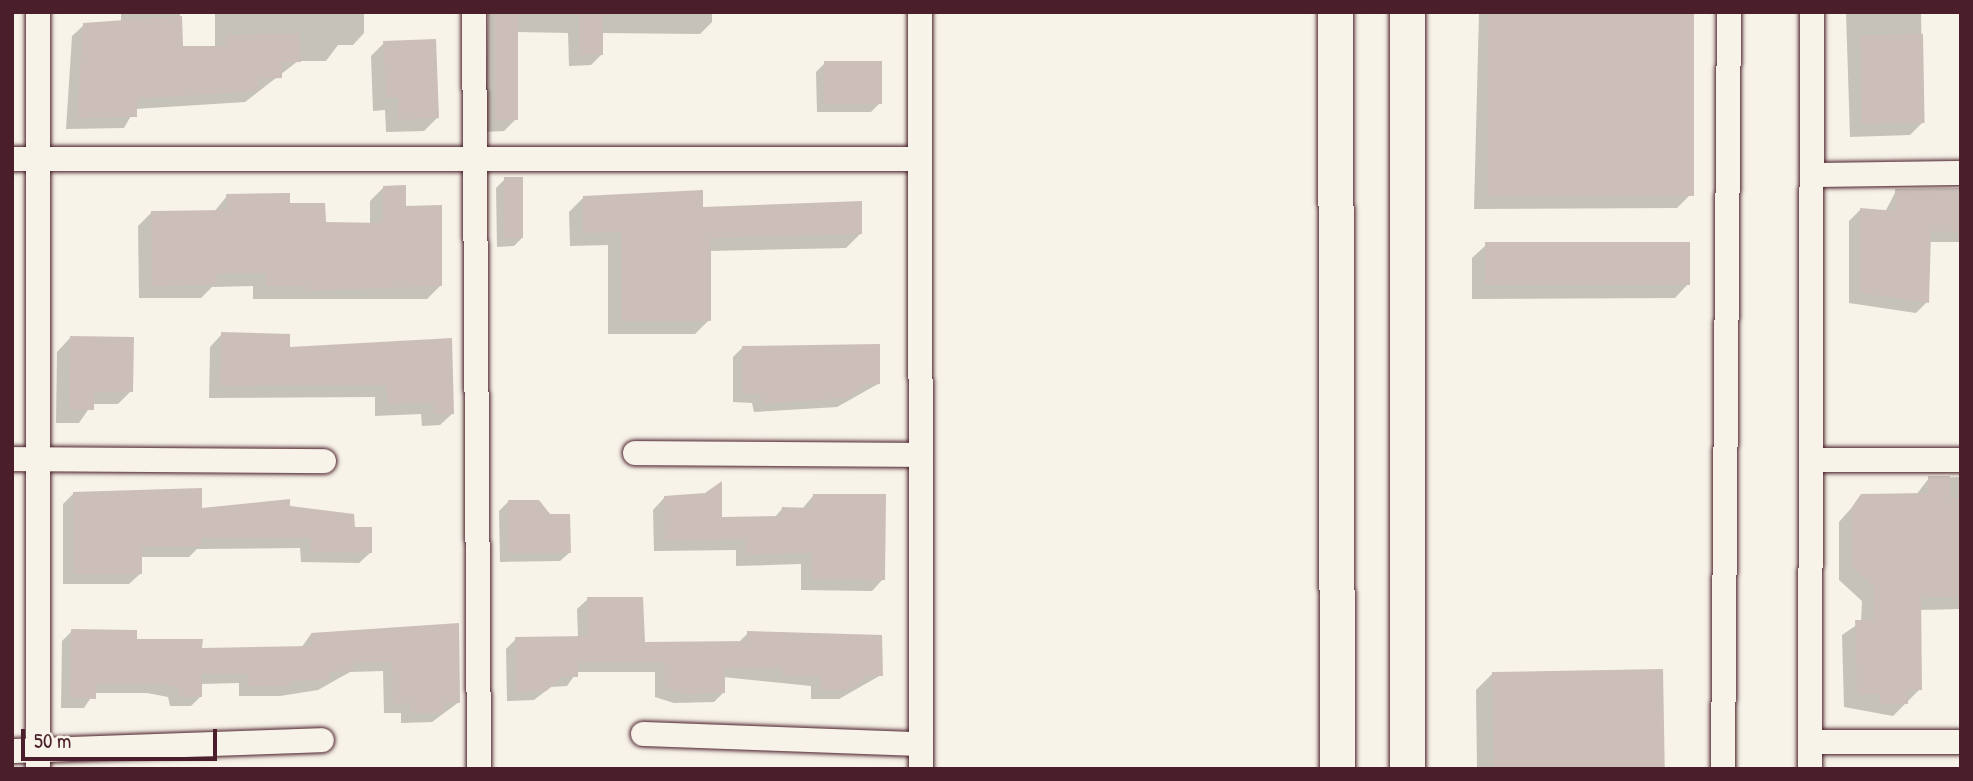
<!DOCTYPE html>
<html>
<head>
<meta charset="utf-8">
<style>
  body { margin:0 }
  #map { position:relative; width:1973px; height:781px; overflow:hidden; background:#f7f3e8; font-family:"Patrick Hand",sans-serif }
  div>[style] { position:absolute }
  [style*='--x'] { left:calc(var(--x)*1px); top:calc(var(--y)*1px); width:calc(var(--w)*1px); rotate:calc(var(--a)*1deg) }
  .shadow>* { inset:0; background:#0003 }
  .building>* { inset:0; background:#ccbfb9; transform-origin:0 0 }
  .roads { filter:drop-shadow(0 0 2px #4a1f2b) drop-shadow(0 0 2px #4a1f2b) }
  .street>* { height:24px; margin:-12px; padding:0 12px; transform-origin:12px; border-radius:12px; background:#f7f3e8 }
  .secondary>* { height:35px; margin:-17.5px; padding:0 17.5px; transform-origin:17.5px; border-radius:17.5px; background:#f7f3e8 }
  span { translate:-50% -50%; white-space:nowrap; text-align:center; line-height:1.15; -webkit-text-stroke:6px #f7f3e8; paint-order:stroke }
  .frame { position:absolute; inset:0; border:14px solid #4a1f2b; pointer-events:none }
  .scale { position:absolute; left:21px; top:729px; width:196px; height:32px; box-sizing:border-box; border:4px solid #4a1f2b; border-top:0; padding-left:9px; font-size:21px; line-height:24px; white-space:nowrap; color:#4a1f2b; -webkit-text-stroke:5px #f7f3e8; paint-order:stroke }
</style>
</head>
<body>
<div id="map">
  <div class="shadow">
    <div style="clip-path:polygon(121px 12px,180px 12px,182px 48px,215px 47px,215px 12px,364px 12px,364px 33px,353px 45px,338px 45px,326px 61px,298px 61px,245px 102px,135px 109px,124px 128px,66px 129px,72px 36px,84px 25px,121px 24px)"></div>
    <div style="clip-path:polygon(488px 12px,712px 12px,712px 22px,700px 34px,602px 33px,603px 53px,591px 65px,569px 66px,568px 33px,516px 32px,516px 119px,504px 131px,485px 132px)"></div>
    <div style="clip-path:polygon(1479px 12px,1692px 12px,1691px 194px,1677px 208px,1474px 209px)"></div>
    <div style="clip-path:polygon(1846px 12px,1921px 12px,1923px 122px,1910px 135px,1850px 137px)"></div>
    <div style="clip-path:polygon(384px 43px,437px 118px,424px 131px,386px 132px,385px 110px,373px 111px,371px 56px)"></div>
    <div style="clip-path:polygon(825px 63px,880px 103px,871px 112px,817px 112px,816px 72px)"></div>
    <div style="clip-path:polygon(505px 179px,523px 237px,514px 246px,497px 247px,496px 188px)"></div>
    <div style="clip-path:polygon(384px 187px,405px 208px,440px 286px,427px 299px,253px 299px,253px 286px,212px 287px,201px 298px,139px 298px,138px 226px,152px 212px,214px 212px,227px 196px,289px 205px,324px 224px,370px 224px,370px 201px)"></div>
    <div style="clip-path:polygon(1961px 190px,1961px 242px,1929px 242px,1927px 302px,1916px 313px,1849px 303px,1849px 221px,1860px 210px,1885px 212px,1896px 191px)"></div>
    <div style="clip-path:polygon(584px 197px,702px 209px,860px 234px,846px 248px,709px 251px,709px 320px,695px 334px,608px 334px,608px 245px,570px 246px,569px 212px)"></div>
    <div style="clip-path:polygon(1486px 245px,1688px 284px,1675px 298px,1472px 299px,1472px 258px)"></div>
    <div style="clip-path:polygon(222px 334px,288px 349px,450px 340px,453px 413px,440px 425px,422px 426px,421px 414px,375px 416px,375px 397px,209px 398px,210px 347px)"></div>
    <div style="clip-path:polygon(70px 338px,131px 391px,118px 404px,92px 404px,79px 423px,56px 423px,57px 352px)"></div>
    <div style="clip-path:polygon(742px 348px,878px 384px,837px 407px,754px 412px,752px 403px,733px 402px,733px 357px)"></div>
    <div style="clip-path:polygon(1961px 477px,1961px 609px,1920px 610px,1920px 689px,1893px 716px,1844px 707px,1842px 635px,1861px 622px,1862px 601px,1839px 580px,1839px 522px,1862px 496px,1916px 495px,1929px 478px)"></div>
    <div style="clip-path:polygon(74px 493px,200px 510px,289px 508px,353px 528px,370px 553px,359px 563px,301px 562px,300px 548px,197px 549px,189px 557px,140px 557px,140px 574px,129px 584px,63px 584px,63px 504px)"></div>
    <div style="clip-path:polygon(813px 496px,883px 579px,872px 591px,801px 590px,801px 564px,736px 566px,736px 550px,654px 551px,653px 510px,664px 498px,721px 518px,774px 518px,782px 509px,802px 509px)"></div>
    <div style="clip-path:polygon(508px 502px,569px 553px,560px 561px,500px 562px,499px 511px)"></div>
    <div style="clip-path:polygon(588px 599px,643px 644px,738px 643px,748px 633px,881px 675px,839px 699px,811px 699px,811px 686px,723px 677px,724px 692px,714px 702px,674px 703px,655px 697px,655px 672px,577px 672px,567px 686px,551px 687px,534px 700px,507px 701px,506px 649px,516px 639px,578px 638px,577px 609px)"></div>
    <div style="clip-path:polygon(457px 625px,459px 702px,432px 722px,401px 723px,401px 713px,384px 713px,383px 671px,350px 672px,318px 690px,280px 696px,239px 696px,239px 683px,201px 684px,201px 696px,191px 706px,170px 706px,168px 697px,147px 693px,94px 693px,84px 708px,61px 708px,62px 641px,72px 631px,201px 650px,301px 648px,311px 634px)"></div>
    <div style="clip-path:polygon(1493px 673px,1662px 769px,1477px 769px,1476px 690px)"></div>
  </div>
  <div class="building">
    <div style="left:495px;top:12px;width:23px;height:108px"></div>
    <div style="left:579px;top:12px;width:24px;height:43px"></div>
    <div style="left:1488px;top:12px;width:206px;height:184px"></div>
    <div style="clip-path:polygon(182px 16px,183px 46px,226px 46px,225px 35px,300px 33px,301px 62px,282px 62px,282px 78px,258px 79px,258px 91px,137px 99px,137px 117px,77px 118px,83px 23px)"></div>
    <div style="left:1923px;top:34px;width:89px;height:63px;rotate:89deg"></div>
    <div style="clip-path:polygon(436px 39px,439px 118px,398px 120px,398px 98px,386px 98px,383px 41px)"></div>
    <div style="left:882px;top:61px;width:43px;height:58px;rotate:90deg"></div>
    <div style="left:504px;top:177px;width:19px;height:61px"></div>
    <div style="clip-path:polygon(406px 185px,406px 206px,442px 205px,442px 286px,305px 291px,305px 286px,266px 286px,266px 273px,216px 274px,216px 285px,152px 286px,151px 211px,227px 210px,226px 194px,290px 193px,290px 203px,325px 203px,326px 222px,383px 223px,383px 186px)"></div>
    <div style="clip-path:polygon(1961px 188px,1961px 232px,1931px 231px,1929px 303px,1860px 293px,1860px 208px,1896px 211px,1895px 189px)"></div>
    <div style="clip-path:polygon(703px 190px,703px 207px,862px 201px,862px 234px,711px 238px,711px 321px,621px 321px,621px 232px,583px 233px,583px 196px)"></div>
    <div style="left:1690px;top:242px;width:43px;height:205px;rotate:90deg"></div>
    <div style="clip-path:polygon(221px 332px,290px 334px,290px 347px,452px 338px,454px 414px,434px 414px,433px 403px,387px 404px,386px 385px,220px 386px)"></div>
    <div style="clip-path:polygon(70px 336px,134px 337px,133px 392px,94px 392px,94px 410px,69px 410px)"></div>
    <div style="clip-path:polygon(880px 344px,880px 384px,864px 385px,848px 398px,763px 404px,760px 394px,742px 394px,742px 346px)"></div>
    <div style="clip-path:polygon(1928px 476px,1950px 476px,1950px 498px,1961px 498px,1961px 597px,1921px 597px,1922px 690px,1908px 690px,1908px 704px,1880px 704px,1880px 695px,1857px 695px,1855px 620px,1874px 620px,1874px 587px,1852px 567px,1852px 507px,1861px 494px,1928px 493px)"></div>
    <div style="clip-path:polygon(722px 481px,722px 517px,781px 516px,782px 507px,812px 508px,813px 494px,886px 494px,885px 580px,812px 579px,812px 553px,746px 555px,746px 539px,665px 541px,664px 496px,705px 493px)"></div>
    <div style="clip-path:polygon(202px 488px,202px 508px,290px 499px,290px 506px,354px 514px,355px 527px,372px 527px,372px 553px,311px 552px,311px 538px,202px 538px,202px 547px,142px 547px,142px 574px,73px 574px,73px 492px)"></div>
    <div style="clip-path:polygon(508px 500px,539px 500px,550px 514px,570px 514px,571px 553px,508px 553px)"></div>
    <div style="clip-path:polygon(587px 597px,643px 597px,645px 642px,747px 641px,747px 631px,882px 635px,883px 676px,867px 676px,850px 690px,821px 690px,820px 676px,783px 677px,782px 668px,725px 668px,725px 693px,685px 694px,665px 687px,664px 662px,578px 663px,578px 677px,562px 677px,546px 691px,516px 692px,515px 637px,588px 636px)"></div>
    <div style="clip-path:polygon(459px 623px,460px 703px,444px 703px,444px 713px,411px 713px,410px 703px,393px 704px,392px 662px,353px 663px,353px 671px,330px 672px,329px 680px,292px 681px,292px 686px,248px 687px,248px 674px,202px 674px,202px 697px,180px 697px,177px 687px,158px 684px,96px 684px,96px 699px,70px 698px,71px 629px,137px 630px,137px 639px,203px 639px,202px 648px,311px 646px,311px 633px)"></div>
    <div style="left:1663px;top:669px;width:100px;height:171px;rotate:89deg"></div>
  </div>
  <div class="roads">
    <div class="street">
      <div style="--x:474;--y:12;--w:757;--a:89.62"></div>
      <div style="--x:920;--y:12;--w:757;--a:89.92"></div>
      <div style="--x:12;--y:159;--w:908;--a:0"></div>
      <div style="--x:1812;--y:175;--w:149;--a:-0.8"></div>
      <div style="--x:635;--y:453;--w:286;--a:0.4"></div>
      <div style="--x:12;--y:459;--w:312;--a:0.4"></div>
      <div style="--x:1811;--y:460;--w:150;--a:0"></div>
      <div style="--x:643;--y:734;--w:278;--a:2.1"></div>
      <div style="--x:1810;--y:742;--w:151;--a:0"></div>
      <div style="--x:12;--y:751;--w:310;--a:-2"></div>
      <div style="--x:38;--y:769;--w:757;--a:-90"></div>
      <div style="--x:1723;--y:769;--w:757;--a:-89.55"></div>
      <div style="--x:1810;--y:769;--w:757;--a:-89.85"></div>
    </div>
    <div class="secondary">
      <div style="--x:1335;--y:12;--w:757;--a:89.85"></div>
      <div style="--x:1407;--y:769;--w:757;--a:-90"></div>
    </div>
  </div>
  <div class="frame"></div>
  <div class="scale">50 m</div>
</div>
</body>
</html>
